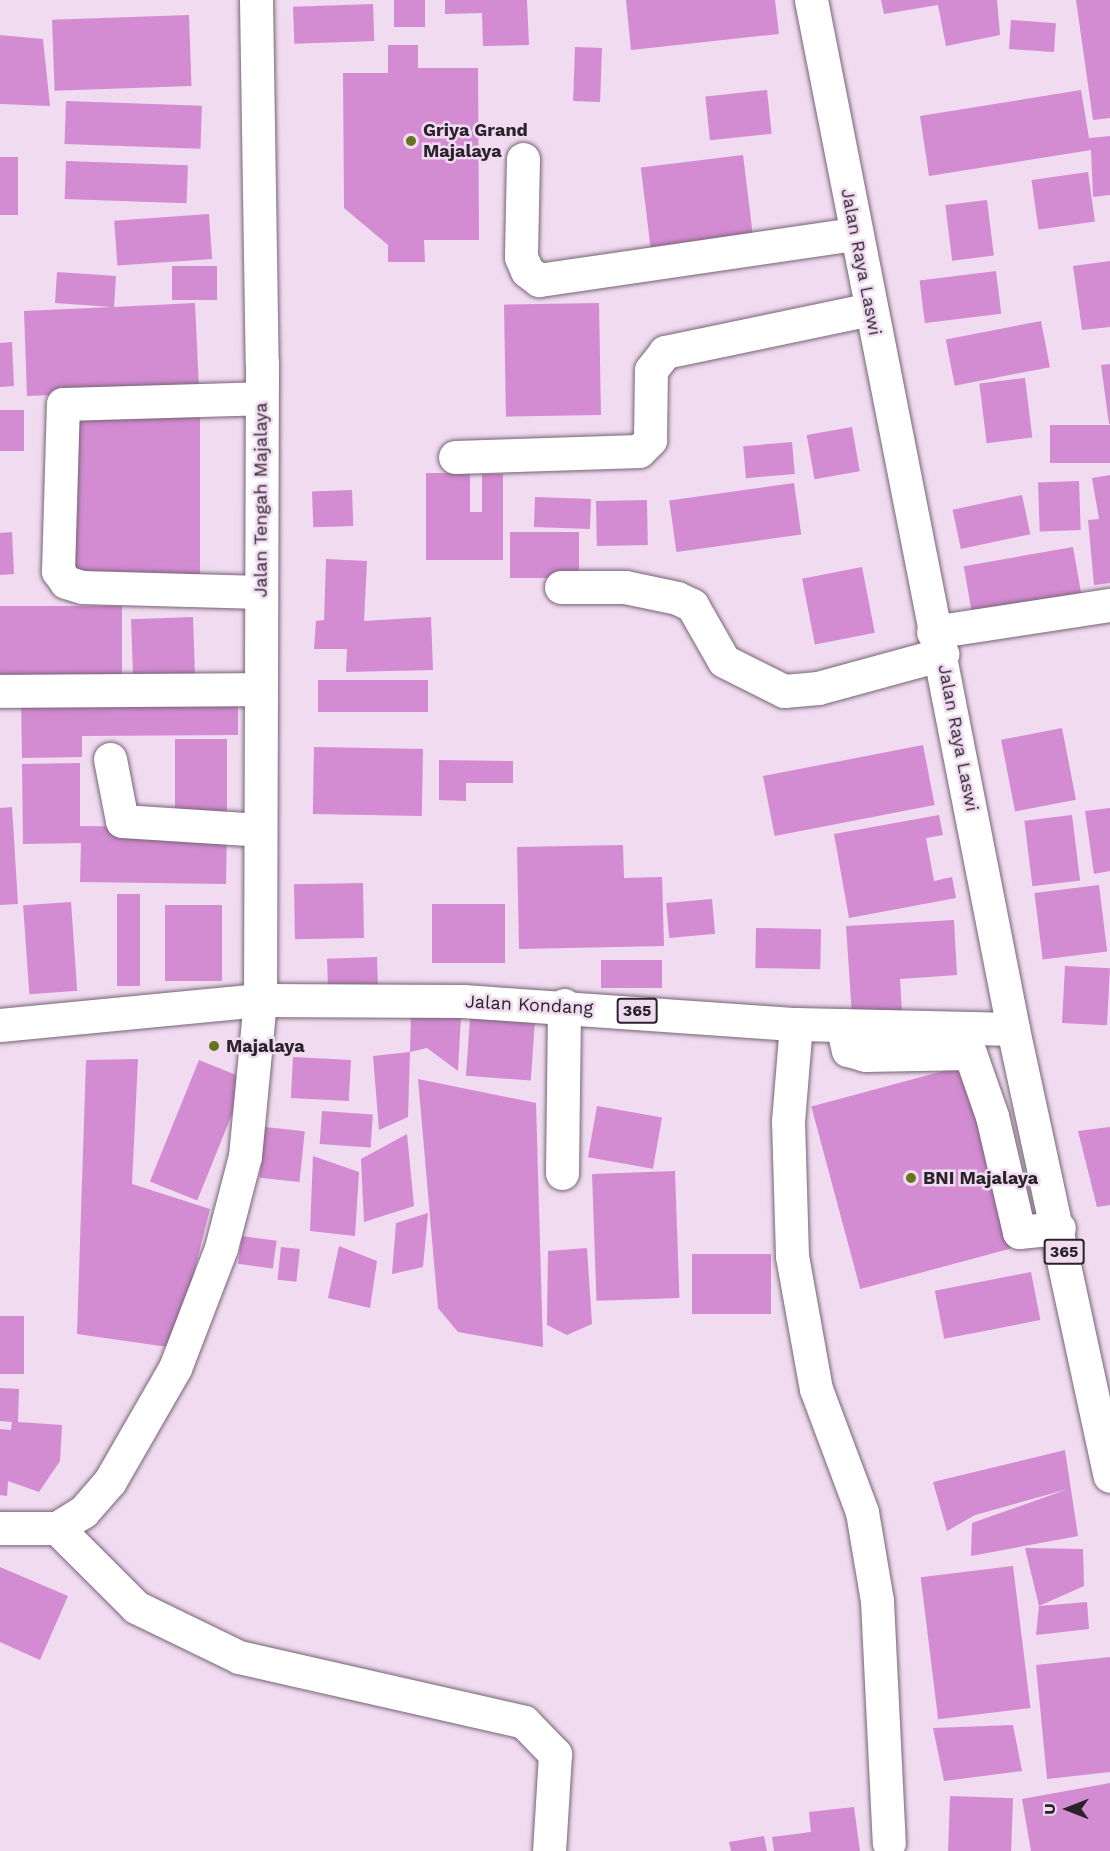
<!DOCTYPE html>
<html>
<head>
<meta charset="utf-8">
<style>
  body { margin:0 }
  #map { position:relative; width:1110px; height:1851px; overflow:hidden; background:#f0dbf0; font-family:"Work Sans",sans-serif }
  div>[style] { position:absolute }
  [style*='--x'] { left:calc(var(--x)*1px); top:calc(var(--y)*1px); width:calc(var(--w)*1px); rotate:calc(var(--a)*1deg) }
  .building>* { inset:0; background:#d38bd2; transform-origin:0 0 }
  .roads { filter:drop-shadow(0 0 2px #776576) drop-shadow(0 0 2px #776576) }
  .minor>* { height:33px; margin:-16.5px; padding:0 16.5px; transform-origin:16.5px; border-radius:16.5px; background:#fff }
  .major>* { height:33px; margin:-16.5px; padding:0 16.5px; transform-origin:16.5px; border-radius:16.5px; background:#fff }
  .dots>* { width:16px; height:16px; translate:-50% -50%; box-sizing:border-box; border:3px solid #f0dbf0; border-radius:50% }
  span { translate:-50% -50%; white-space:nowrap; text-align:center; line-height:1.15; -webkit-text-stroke:5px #f0dbf0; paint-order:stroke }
  .shield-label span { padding:2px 4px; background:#f0dbf0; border:2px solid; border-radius:4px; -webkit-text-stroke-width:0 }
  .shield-label { font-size:16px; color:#2b232b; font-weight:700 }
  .poi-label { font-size:18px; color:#2b232b; font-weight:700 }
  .left { translate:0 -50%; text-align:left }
  .street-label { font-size:18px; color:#2b232b }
  .north { position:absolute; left:1038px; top:1779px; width:60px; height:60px; -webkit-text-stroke:4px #f0dbf0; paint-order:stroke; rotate:270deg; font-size:16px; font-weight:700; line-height:24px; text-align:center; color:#2b232b }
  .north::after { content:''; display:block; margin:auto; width:21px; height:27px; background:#2b232b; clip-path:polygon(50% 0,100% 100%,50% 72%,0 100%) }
</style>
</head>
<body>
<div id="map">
  <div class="building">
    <div style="left:394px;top:0;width:31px;height:27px"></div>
    <div style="clip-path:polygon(445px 0,527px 0,529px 45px,483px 46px,482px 13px,445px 14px)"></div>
    <div style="clip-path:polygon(626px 0,775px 0,779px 34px,631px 50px)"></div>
    <div style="clip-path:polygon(881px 0,997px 0,1000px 35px,946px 46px,938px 5px,884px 14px)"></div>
    <div style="clip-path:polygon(1076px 0,1110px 0,1110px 118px,1093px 120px)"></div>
    <div style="left:373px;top:4px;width:37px;height:80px;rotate:88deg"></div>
    <div style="left:189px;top:15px;width:71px;height:137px;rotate:88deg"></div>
    <div style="left:1011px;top:20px;width:45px;height:29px;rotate:4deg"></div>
    <div style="clip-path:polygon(0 35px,43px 39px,50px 106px,0 104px)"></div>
    <div style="clip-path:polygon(388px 45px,418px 45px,418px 68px,478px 68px,479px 240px,424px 240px,425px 262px,388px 262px,388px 245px,344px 208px,343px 73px,388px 73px)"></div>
    <div style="left:575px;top:47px;width:27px;height:54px;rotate:2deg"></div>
    <div style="left:767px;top:90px;width:44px;height:62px;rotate:84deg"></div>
    <div style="clip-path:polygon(1081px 90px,1089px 138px,1110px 136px,1110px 195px,1093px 197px,1091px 150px,929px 176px,920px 116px)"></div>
    <div style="left:66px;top:101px;width:136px;height:43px;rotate:2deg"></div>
    <div style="left:743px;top:155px;width:85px;height:103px;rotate:83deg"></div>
    <div style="left:0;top:157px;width:18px;height:58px"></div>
    <div style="left:66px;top:161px;width:122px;height:38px;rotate:2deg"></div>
    <div style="left:1088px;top:172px;width:50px;height:57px;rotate:82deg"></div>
    <div style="left:987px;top:200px;width:56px;height:42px;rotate:83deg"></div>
    <div style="left:209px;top:214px;width:45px;height:95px;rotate:86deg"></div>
    <div style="clip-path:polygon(1110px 261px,1110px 327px,1082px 330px,1073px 266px)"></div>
    <div style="left:172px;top:266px;width:45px;height:34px"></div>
    <div style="left:996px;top:271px;width:43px;height:77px;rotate:83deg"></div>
    <div style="clip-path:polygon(57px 272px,116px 276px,114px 307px,195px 303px,199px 389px,27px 396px,24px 311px,112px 307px,55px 303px)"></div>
    <div style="left:599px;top:303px;width:112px;height:95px;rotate:89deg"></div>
    <div style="left:1041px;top:321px;width:47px;height:97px;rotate:79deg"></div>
    <div style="clip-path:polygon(12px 342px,14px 386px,0 387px,0 343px)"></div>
    <div style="clip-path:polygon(1110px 364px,1110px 424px,1109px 424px,1101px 365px)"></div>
    <div style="left:1025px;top:378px;width:60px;height:46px;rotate:83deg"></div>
    <div style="left:71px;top:408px;width:129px;height:169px"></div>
    <div style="left:0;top:410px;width:24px;height:41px"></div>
    <div style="left:1110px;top:425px;width:38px;height:60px;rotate:90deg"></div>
    <div style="left:852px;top:427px;width:45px;height:46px;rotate:80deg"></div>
    <div style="left:792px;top:442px;width:32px;height:49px;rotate:85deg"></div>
    <div style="clip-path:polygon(426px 473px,470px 473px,470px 512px,482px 512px,482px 474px,503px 474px,503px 560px,426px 560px)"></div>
    <div style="clip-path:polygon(1110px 475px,1110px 583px,1094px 585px,1088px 520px,1099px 519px,1092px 478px)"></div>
    <div style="left:1079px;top:481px;width:49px;height:41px;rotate:88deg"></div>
    <div style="left:794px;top:483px;width:52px;height:126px;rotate:82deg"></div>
    <div style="left:352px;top:490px;width:36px;height:40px;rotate:88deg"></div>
    <div style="left:1022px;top:495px;width:40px;height:71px;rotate:78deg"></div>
    <div style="left:535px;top:497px;width:56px;height:30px;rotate:2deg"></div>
    <div style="left:647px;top:500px;width:45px;height:51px;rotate:89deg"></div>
    <div style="clip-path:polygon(12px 532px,14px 574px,0 575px,0 533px)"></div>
    <div style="left:510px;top:532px;width:69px;height:46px"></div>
    <div style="left:1073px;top:547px;width:50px;height:111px;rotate:80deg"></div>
    <div style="clip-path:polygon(326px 559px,367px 561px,364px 621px,431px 617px,433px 670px,346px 672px,347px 649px,314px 649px,316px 621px,324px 620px)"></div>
    <div style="left:862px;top:567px;width:67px;height:61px;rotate:79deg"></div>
    <div style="left:122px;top:606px;width:78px;height:122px;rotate:90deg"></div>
    <div style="left:193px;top:617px;width:64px;height:62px;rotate:88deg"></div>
    <div style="left:428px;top:680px;width:32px;height:110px;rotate:90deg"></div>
    <div style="clip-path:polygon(238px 695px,238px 735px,82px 736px,82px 757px,22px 758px,21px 697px)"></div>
    <div style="left:1062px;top:728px;width:73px;height:62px;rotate:79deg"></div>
    <div style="left:175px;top:739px;width:52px;height:80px"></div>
    <div style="left:923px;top:745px;width:61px;height:163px;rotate:79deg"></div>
    <div style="left:314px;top:747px;width:109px;height:67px;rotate:1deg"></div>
    <div style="clip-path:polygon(439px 760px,513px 761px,513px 783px,466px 783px,466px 801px,439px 800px)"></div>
    <div style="clip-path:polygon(80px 763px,80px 826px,227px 828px,226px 884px,80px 882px,81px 843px,23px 844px,22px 764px)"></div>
    <div style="clip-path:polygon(12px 807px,18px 904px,0 905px,0 808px)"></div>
    <div style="clip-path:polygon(1110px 808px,1110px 871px,1094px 874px,1085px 811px)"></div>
    <div style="clip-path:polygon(939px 815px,943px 835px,926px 838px,934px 881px,952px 877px,956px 898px,849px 918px,834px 834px)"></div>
    <div style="left:1072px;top:815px;width:66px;height:48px;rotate:83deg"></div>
    <div style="clip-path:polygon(623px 845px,624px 878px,662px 877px,664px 946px,519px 949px,517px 847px)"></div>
    <div style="left:363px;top:883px;width:55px;height:69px;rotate:89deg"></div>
    <div style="left:1099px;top:885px;width:67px;height:65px;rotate:83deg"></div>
    <div style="left:117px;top:894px;width:23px;height:92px"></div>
    <div style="left:712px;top:899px;width:35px;height:46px;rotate:85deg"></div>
    <div style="left:71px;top:902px;width:89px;height:48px;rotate:86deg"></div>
    <div style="left:432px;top:904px;width:73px;height:59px"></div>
    <div style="left:165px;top:905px;width:57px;height:76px"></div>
    <div style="clip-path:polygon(954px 920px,957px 975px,900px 979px,902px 1012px,852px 1015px,846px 926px)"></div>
    <div style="left:756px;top:928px;width:65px;height:40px;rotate:1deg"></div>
    <div style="left:377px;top:957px;width:31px;height:50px;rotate:88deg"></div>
    <div style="left:601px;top:960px;width:61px;height:28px"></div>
    <div style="left:1065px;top:966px;width:45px;height:57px;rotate:3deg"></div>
    <div style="clip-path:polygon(411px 1013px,461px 1016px,458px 1071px,427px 1048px,410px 1052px)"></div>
    <div style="left:470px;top:1018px;width:65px;height:58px;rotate:4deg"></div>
    <div style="clip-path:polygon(410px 1052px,408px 1117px,379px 1130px,373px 1056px)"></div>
    <div style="left:293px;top:1057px;width:58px;height:41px;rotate:3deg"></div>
    <div style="clip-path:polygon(138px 1059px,132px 1184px,210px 1209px,175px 1348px,77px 1334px,86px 1060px)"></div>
    <div style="left:199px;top:1060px;width:51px;height:131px;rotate:22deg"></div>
    <div style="left:962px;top:1066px;width:189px;height:156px;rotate:75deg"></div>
    <div style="clip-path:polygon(418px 1079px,536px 1103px,543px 1347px,458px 1332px,438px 1308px)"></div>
    <div style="left:597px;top:1106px;width:66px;height:52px;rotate:10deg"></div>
    <div style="left:322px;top:1111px;width:51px;height:33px;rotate:4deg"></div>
    <div style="left:265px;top:1127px;width:40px;height:51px;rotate:6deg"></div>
    <div style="clip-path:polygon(1110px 1127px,1110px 1205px,1097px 1207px,1078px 1131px)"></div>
    <div style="clip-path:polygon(407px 1134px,414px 1206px,364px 1222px,361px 1159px)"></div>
    <div style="clip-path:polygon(313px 1156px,359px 1172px,355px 1236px,310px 1231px)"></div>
    <div style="left:675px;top:1171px;width:127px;height:83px;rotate:88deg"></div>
    <div style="clip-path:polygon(428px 1213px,423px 1267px,392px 1274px,396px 1223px)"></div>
    <div style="left:242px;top:1236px;width:35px;height:28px;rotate:8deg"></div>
    <div style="clip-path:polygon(339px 1246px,377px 1261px,370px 1308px,328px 1298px)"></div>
    <div style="left:281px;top:1247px;width:19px;height:33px;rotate:6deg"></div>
    <div style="clip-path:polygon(587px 1248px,592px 1324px,567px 1335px,547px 1325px,548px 1251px)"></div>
    <div style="left:692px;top:1254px;width:79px;height:60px"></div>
    <div style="left:1031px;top:1272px;width:49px;height:98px;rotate:79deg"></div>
    <div style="left:0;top:1316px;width:24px;height:58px"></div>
    <div style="clip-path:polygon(0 1388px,19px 1389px,18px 1422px,62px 1425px,60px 1461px,39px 1492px,8px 1481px,7px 1496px,0 1495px,0 1429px,11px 1430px,12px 1422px,0 1421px)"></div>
    <div style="clip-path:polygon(1065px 1450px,1078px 1536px,971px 1556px,972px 1523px,1068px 1489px,975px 1515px,947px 1531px,933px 1482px)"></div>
    <div style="clip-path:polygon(1025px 1548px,1083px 1549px,1084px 1586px,1039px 1606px)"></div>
    <div style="left:1013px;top:1566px;width:143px;height:93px;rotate:83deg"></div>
    <div style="clip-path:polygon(0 1567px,68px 1596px,40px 1660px,0 1642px)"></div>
    <div style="clip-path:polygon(1087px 1602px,1089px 1629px,1036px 1635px,1039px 1606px)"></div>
    <div style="clip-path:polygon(1110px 1657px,1110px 1772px,1047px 1779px,1036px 1665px)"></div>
    <div style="clip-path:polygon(1013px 1725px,1022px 1771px,944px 1781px,933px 1728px)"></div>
    <div style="clip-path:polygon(1110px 1783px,1110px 1851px,1031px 1851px,1022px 1799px)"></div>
    <div style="left:950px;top:1796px;width:63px;height:55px;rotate:2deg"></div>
    <div style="clip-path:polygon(854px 1807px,860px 1851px,774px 1851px,772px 1837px,811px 1832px,809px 1812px)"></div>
    <div style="clip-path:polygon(764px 1836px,767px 1851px,731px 1851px,729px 1842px)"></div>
  </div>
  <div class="roads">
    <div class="minor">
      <div style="--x:523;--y:159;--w:98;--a:91.2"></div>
      <div style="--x:521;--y:257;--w:15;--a:67"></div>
      <div style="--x:527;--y:271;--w:15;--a:37"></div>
      <div style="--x:539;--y:280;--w:320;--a:-8.3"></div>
      <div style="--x:455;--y:457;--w:184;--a:-1.9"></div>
      <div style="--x:639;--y:451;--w:16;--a:-45"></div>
      <div style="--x:650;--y:440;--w:70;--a:-89.2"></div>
      <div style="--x:651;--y:370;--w:23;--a:-52"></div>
      <div style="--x:665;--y:352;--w:209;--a:-11.8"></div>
      <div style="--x:561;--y:587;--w:64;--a:0"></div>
      <div style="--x:625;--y:587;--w:53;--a:11.9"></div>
      <div style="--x:677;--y:598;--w:17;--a:25"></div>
      <div style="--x:692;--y:605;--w:64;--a:60.3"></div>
      <div style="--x:724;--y:661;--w:67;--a:26.6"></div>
      <div style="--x:784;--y:691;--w:34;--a:-5"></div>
      <div style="--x:818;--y:688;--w:129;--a:-15.3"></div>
      <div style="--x:261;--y:592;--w:179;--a:-178.4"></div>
      <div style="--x:82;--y:587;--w:17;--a:-163"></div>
      <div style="--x:66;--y:582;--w:14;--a:-126"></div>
      <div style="--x:58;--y:571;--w:167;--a:-88.3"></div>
      <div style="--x:63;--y:404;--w:198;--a:-1.7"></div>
      <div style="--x:933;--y:632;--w:179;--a:-8.7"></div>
      <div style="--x:0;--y:691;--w:260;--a:-0.4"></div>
      <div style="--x:110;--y:759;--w:63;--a:79"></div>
      <div style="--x:122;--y:821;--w:138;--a:3.7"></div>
      <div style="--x:796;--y:1024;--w:97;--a:94.7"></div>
      <div style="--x:788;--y:1121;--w:135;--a:88.3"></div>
      <div style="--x:792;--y:1256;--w:135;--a:79.8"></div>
      <div style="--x:816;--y:1389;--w:131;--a:69.5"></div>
      <div style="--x:862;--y:1512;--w:90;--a:80.4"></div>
      <div style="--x:877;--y:1601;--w:242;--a:87.2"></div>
      <div style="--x:842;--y:1025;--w:26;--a:77"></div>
      <div style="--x:848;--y:1050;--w:18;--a:16"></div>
      <div style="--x:865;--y:1055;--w:105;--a:-1.1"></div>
      <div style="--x:970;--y:1053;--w:67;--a:70.8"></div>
      <div style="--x:992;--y:1116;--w:119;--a:76.9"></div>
      <div style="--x:1019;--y:1232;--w:40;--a:-5.7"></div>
      <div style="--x:562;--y:1173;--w:168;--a:-89.3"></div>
      <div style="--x:0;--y:1528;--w:57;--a:0"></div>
      <div style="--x:57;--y:1528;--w:31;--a:-32"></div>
      <div style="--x:83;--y:1512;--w:41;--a:-48.9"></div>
      <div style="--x:110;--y:1481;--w:130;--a:-60.1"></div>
      <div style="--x:175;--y:1368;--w:129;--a:-69"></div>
      <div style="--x:221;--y:1248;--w:95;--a:-75.4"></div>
      <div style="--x:245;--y:1156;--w:157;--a:-84.5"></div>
      <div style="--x:57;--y:1528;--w:112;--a:45"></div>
      <div style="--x:136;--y:1607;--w:114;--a:25.9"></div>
      <div style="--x:239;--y:1657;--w:292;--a:12.8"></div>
      <div style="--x:524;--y:1722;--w:45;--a:45.9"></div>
      <div style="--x:555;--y:1754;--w:97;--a:93.5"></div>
    </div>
    <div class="major">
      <div style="--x:256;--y:0;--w:363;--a:89.1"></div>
      <div style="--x:262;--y:363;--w:637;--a:90.18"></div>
      <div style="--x:811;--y:0;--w:1049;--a:78.89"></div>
      <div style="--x:1013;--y:1029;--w:457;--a:77.8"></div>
      <div style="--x:0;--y:1025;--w:261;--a:-5.5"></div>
      <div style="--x:260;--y:1000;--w:203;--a:0.3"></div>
      <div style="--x:463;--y:1001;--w:334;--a:4"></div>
      <div style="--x:796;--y:1024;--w:217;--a:1.3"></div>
    </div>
  </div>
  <div class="dots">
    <div style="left:411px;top:141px;background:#68731e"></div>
    <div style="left:214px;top:1046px;background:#68731e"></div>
    <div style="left:911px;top:1178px;background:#68731e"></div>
  </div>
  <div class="shield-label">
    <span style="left:637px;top:1011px">365</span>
    <span style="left:1064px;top:1252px">365</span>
  </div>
  <div class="poi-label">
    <span class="left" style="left:423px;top:141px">Griya Grand<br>Majalaya</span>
    <span class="left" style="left:226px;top:1046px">Majalaya</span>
    <span class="left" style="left:923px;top:1178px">BNI Majalaya</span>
  </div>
  <div class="street-label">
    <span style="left:861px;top:262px;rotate:79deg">Jalan Raya Laswi</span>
    <span style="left:261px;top:500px;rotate:-90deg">Jalan Tengah Majalaya</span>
    <span style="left:958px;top:738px;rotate:79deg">Jalan Raya Laswi</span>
    <span style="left:529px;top:1005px;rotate:3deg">Jalan Kondang</span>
  </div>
  <div class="north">U</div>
</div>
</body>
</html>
